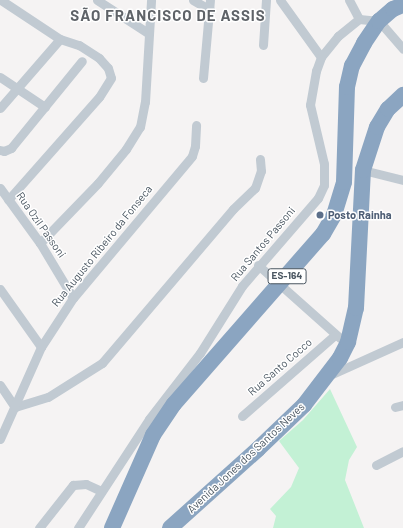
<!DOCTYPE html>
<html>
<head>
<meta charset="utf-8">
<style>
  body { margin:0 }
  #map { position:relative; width:403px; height:528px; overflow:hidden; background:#f5f3f3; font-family:Barlow,sans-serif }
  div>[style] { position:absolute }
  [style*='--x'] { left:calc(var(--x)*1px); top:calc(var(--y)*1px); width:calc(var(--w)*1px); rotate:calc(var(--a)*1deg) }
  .green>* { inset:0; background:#c3f1d5 }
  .street>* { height:9px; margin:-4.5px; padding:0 4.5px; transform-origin:4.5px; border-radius:4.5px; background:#c1cad2 }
  .highway>* { height:16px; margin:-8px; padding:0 8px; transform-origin:8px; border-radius:8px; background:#8ba5c1 }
  .dots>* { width:11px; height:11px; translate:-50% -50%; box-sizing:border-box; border:2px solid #fff; border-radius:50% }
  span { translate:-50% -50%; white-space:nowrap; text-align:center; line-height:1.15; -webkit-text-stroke:3px #fff; paint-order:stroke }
  .shield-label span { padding:1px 3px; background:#fff; border:1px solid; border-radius:3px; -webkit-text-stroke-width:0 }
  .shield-label { font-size:10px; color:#4a5661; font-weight:700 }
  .service-label { font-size:11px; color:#4e5e75; font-weight:700 }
  .left { translate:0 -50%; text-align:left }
  .street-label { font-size:11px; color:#4a5661 }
  .district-label { font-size:15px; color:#5f6368; font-weight:700; letter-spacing:1px }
</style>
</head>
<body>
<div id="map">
  <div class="green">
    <div style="clip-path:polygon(330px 389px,357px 447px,349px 460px,345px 480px,364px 528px,273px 528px,276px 516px,270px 509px,291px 487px,299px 468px,279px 441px,303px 420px)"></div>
  </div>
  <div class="street">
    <div style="--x:1;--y:0;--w:71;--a:33.5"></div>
    <div style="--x:60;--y:39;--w:20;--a:18"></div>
    <div style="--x:79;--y:45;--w:24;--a:33"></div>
    <div style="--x:99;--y:58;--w:13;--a:48"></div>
    <div style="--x:108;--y:68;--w:10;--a:73"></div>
    <div style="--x:111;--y:78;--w:22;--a:122"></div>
    <div style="--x:99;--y:97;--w:137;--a:131.5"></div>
    <div style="--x:97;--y:0;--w:61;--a:32.9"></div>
    <div style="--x:193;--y:0;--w:20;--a:30"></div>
    <div style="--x:280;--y:0;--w:70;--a:54.3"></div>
    <div style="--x:349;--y:0;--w:21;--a:62"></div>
    <div style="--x:263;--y:45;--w:45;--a:-86.2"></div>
    <div style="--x:0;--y:77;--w:54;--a:33.7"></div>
    <div style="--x:203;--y:78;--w:78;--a:-84.9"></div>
    <div style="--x:0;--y:108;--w:91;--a:-49"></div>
    <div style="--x:0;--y:150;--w:4;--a:14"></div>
    <div style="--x:4;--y:151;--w:8;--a:-23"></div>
    <div style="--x:11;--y:148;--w:112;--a:-50.8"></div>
    <div style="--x:363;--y:170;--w:41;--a:14"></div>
    <div style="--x:0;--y:188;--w:68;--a:54"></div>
    <div style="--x:40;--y:243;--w:64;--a:59"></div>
    <div style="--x:40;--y:243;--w:83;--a:-46"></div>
    <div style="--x:98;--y:183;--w:44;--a:-50.5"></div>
    <div style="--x:126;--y:149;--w:26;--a:-58"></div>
    <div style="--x:140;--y:127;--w:25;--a:-79"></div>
    <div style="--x:145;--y:102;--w:102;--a:-86.6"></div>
    <div style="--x:258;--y:265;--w:110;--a:41.7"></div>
    <div style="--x:0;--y:289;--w:71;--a:54.7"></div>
    <div style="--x:330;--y:375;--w:80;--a:-24.3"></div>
    <div style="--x:0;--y:385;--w:27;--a:56"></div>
    <div style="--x:15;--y:407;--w:34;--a:-17"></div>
    <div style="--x:48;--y:397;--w:64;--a:-32.2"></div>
    <div style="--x:102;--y:363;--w:202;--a:-49.6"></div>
    <div style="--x:233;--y:209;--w:30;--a:-44"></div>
    <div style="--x:255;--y:188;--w:18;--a:-71"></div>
    <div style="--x:261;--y:171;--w:12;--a:-95"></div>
    <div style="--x:395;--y:407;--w:8;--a:-14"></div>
    <div style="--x:242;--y:416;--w:123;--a:-41.1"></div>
    <div style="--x:0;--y:439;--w:101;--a:-66"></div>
    <div style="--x:41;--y:347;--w:59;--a:-56.9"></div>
    <div style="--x:73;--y:298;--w:185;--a:-50"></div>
    <div style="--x:192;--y:156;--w:10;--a:-73"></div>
    <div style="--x:195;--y:146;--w:21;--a:-87"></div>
    <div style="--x:376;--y:465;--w:30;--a:-27"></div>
    <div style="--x:39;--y:528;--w:55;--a:-51.7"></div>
    <div style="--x:73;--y:485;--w:13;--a:-4"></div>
    <div style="--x:86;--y:484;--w:17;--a:25"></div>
    <div style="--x:78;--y:528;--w:130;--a:-56.9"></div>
    <div style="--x:149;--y:419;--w:83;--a:-52.3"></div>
    <div style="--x:200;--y:353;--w:79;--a:-57.9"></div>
    <div style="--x:242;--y:286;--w:116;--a:-49.2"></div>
    <div style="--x:318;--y:198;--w:14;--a:-65"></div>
    <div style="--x:324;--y:185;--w:21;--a:-90"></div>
    <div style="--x:324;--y:164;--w:61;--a:-103.3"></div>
    <div style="--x:310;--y:105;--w:35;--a:-80"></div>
    <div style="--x:316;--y:71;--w:15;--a:-70"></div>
    <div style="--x:321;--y:57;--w:27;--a:-51"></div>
    <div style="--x:338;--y:36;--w:27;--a:-39"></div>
    <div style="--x:359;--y:19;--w:20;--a:6"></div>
    <div style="--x:379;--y:21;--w:37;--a:49"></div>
  </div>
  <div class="highway">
    <div style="--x:112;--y:528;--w:102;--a:-66.2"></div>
    <div style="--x:153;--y:435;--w:37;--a:-56"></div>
    <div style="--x:174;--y:404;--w:226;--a:-48.8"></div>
    <div style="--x:323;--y:234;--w:22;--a:-60"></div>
    <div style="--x:334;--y:215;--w:34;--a:-73"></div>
    <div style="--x:344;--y:182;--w:95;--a:-88.2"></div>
    <div style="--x:347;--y:87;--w:22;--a:-77"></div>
    <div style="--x:352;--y:66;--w:26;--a:-62"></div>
    <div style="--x:364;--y:43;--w:27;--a:-56"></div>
    <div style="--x:379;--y:21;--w:18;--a:-41"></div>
    <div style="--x:393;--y:9;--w:11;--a:-22"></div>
    <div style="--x:170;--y:528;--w:118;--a:-41.9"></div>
    <div style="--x:258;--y:449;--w:64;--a:-43.7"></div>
    <div style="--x:304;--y:405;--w:59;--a:-52.5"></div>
    <div style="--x:340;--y:358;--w:18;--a:-63"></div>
    <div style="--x:348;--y:342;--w:35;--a:-77"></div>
    <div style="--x:356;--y:308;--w:138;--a:-87.1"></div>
    <div style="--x:363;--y:170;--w:45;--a:-72"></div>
    <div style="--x:377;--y:127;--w:21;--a:-59"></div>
    <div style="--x:388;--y:109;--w:21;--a:-43"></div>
  </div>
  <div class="dots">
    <div style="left:320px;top:215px;background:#5c6f8a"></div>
  </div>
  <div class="shield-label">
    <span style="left:287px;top:276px">ES-164</span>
  </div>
  <div class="service-label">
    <span class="left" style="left:328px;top:215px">Posto Rainha</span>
  </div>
  <div class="street-label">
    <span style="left:41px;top:225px;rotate:55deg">Rua Ozil Passoni</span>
    <span style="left:263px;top:244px;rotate:-50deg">Rua Santos Passoni</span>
    <span style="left:102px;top:246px;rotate:-51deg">Rua Augusto Ribeiro da Fonseca</span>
    <span style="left:280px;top:367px;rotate:-41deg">Rua Santo Cocco</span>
    <span style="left:246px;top:458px;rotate:-43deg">Avenida Jones dos Santos Neves</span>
  </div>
  <div class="district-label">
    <span style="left:168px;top:16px">SÃO FRANCISCO DE ASSIS</span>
  </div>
</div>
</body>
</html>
